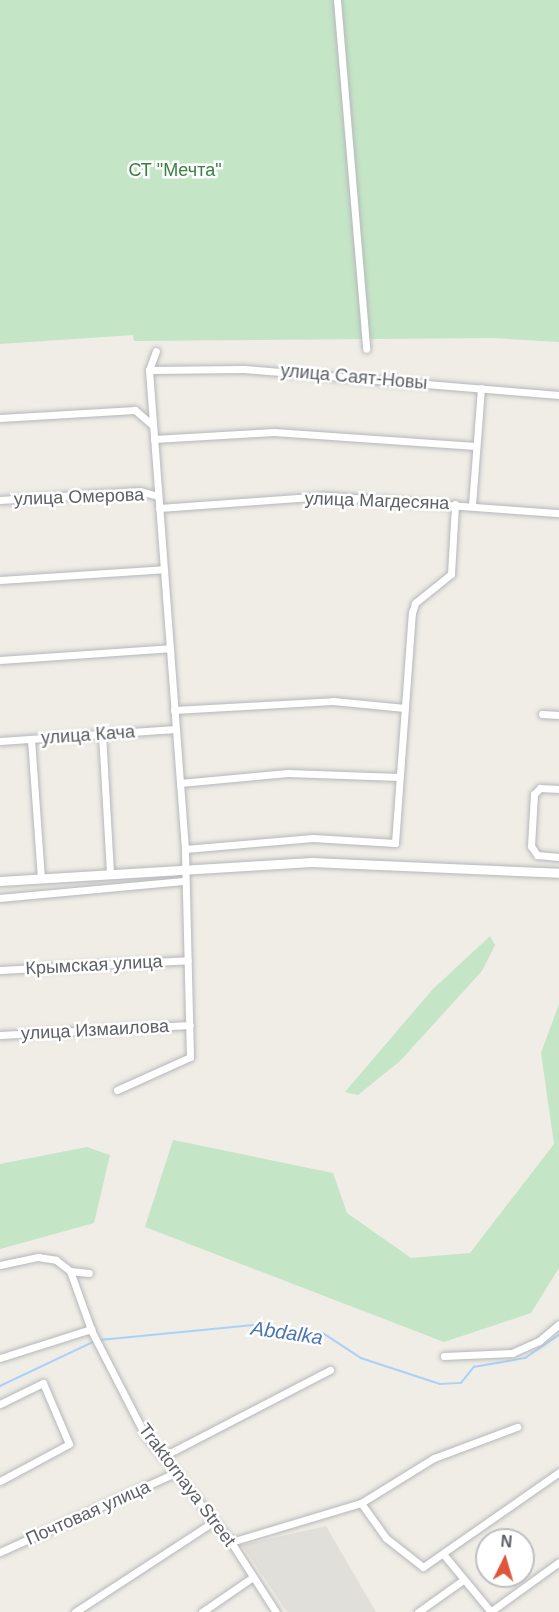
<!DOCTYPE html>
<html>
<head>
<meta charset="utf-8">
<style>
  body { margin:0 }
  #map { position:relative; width:559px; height:1612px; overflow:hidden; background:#efede6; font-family:Helvetica,sans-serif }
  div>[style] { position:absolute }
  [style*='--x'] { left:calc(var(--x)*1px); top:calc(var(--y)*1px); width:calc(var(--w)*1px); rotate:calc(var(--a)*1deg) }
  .industrial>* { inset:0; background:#e0dfda }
  .green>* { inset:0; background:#c4e5c6 }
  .stream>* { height:1.5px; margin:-0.75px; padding:0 0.75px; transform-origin:0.75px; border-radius:0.75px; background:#aad1fa }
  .roads { filter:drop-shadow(0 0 2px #b6b7bb) drop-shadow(0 0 2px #b6b7bb) }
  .minor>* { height:7px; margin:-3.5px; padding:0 3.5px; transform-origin:3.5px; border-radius:3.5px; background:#fff }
  .secondary>* { height:9px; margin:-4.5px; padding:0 4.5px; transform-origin:4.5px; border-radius:4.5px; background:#fff }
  span { translate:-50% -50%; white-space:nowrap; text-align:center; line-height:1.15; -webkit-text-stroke:5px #fff; paint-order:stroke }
  .park-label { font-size:18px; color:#398042 }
  .street-label { font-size:18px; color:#5d6065 }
  .water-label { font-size:20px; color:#4a76b4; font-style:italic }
  .north { position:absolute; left:475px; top:1528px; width:60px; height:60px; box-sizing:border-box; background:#fff; border:2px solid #bebfc1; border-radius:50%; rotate:5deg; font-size:16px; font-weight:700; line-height:24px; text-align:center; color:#5d6065 }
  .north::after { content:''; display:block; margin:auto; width:21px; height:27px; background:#df553b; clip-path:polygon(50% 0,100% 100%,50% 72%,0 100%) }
</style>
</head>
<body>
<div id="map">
  <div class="industrial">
    <div style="clip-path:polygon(326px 1526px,376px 1612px,287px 1612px,242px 1545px)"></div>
  </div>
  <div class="green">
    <div style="clip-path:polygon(0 0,559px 0,559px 342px,492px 338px,134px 341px,133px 335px,0 344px)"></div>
    <div style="clip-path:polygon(490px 936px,495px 945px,482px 971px,400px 1061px,358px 1095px,345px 1092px,432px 990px)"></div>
    <div style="clip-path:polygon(559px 1004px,559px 1268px,531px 1313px,444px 1342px,145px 1227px,173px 1140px,333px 1173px,347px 1213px,411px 1258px,470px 1253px,554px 1144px,541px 1053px)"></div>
    <div style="clip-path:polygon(87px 1147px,110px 1155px,94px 1223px,0 1249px,0 1164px)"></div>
  </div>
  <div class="stream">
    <div style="--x:100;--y:1340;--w:154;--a:-5.6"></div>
    <div style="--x:253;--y:1325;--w:45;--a:6.3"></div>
    <div style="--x:298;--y:1330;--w:25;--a:7"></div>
    <div style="--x:323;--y:1333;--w:45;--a:33.3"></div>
    <div style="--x:361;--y:1358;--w:83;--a:18.2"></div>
    <div style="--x:440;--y:1384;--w:21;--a:-3"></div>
    <div style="--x:461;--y:1383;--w:21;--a:-51"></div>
    <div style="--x:474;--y:1367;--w:52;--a:-10"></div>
    <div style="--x:525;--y:1358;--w:41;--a:-34.1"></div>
    <div style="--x:0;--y:1386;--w:105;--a:-25.3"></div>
  </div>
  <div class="roads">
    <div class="minor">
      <div style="--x:337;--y:0;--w:350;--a:85.2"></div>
      <div style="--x:149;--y:370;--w:95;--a:-0.6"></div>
      <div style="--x:244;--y:369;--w:316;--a:4.7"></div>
      <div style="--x:0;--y:418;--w:135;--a:-3.4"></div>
      <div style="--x:135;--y:410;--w:23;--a:41"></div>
      <div style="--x:154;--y:439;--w:120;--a:-3.3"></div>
      <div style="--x:274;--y:432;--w:202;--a:4"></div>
      <div style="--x:0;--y:500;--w:140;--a:-3.7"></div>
      <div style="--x:140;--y:491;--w:19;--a:16"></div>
      <div style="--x:472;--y:505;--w:117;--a:-85.6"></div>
      <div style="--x:159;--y:508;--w:167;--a:-4.1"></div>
      <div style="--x:326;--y:496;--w:234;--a:4.2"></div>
      <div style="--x:0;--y:580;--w:164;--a:-3.8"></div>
      <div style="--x:0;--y:660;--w:170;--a:-4"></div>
      <div style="--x:174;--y:710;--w:159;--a:-3.2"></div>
      <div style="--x:333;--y:701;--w:72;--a:5.6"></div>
      <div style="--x:542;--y:714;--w:17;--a:3"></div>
      <div style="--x:102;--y:734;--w:140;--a:86.7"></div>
      <div style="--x:31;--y:739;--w:139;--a:85.9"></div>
      <div style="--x:0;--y:741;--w:176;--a:-3.9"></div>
      <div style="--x:180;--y:783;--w:108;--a:-5.3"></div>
      <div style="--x:288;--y:773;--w:111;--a:2.1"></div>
      <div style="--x:559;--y:789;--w:19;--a:-177"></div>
      <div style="--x:540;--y:788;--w:8;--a:135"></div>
      <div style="--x:534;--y:794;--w:52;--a:93.3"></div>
      <div style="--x:531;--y:846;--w:11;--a:56"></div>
      <div style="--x:537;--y:855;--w:22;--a:5"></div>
      <div style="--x:185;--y:849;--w:128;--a:-4.9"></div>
      <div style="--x:313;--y:838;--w:82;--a:3.5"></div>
      <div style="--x:395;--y:843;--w:231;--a:-85.8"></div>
      <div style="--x:412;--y:613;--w:10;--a:-73"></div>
      <div style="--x:415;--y:603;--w:46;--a:-38.9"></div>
      <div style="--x:451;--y:574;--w:70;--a:-86.7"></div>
      <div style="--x:0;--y:898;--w:186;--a:-5.3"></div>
      <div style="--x:0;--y:970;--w:188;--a:-3"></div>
      <div style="--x:0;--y:1035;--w:190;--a:-3"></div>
      <div style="--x:117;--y:1090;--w:80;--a:-24.3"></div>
      <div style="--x:190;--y:1057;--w:208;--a:-91.4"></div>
      <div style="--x:185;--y:849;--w:480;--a:-94.3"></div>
      <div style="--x:149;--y:370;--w:20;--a:-70"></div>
      <div style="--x:0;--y:1265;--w:39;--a:-12"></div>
      <div style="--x:38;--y:1257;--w:18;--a:9"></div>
      <div style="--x:56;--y:1260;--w:18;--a:38"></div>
      <div style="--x:70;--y:1271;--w:65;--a:70.2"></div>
      <div style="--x:92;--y:1332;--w:114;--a:62.8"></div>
      <div style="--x:144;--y:1433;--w:139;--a:51.4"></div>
      <div style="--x:231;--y:1542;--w:83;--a:57.3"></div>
      <div style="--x:70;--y:1271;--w:19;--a:6"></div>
      <div style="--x:444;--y:1356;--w:68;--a:-2.5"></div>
      <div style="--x:512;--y:1353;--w:30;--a:-24"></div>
      <div style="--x:539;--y:1341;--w:26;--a:-40"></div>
      <div style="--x:0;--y:1358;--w:96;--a:-17.7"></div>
      <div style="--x:0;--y:1404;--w:48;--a:-26"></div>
      <div style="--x:43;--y:1383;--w:66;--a:66.9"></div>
      <div style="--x:69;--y:1444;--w:78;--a:151.8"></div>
      <div style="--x:164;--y:1456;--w:187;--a:-27.4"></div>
      <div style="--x:361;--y:1503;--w:43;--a:54.5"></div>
      <div style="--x:386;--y:1538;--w:47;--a:38.1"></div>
      <div style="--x:423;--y:1567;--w:166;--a:-34.9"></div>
      <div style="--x:231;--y:1542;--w:136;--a:-16.7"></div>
      <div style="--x:361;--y:1503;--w:86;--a:-31.7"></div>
      <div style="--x:434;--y:1458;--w:89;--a:-20.5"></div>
      <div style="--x:0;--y:1552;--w:192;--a:-24.3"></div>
      <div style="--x:444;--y:1555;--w:74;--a:50.5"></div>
      <div style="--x:75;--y:1612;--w:165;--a:-33.1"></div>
      <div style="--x:202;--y:1612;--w:62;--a:-34.5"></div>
      <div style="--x:418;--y:1612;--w:55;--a:-35.4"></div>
      <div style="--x:490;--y:1612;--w:85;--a:-35.9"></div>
    </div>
    <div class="secondary">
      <div style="--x:0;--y:881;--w:312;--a:-3.5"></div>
      <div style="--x:311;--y:862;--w:248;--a:2.5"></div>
    </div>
  </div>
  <div class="park-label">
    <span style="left:175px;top:170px">СТ "Мечта"</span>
  </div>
  <div class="street-label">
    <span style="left:354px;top:377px;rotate:5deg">улица Саят-Новы</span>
    <span style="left:79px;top:497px;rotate:-2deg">улица Омерова</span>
    <span style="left:377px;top:501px;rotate:2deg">улица Магдесяна</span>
    <span style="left:88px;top:735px;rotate:-4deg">улица Кача</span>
    <span style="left:94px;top:965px;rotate:-3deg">Крымская улица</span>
    <span style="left:95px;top:1030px;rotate:-3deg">улица Измаилова</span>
    <span style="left:187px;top:1485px;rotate:53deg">Traktornaya Street</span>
    <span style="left:88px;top:1513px;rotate:-24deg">Почтовая улица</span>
  </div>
  <div class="water-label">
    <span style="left:287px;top:1333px;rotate:8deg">Abdalka</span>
  </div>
  <div class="north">N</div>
</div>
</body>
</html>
